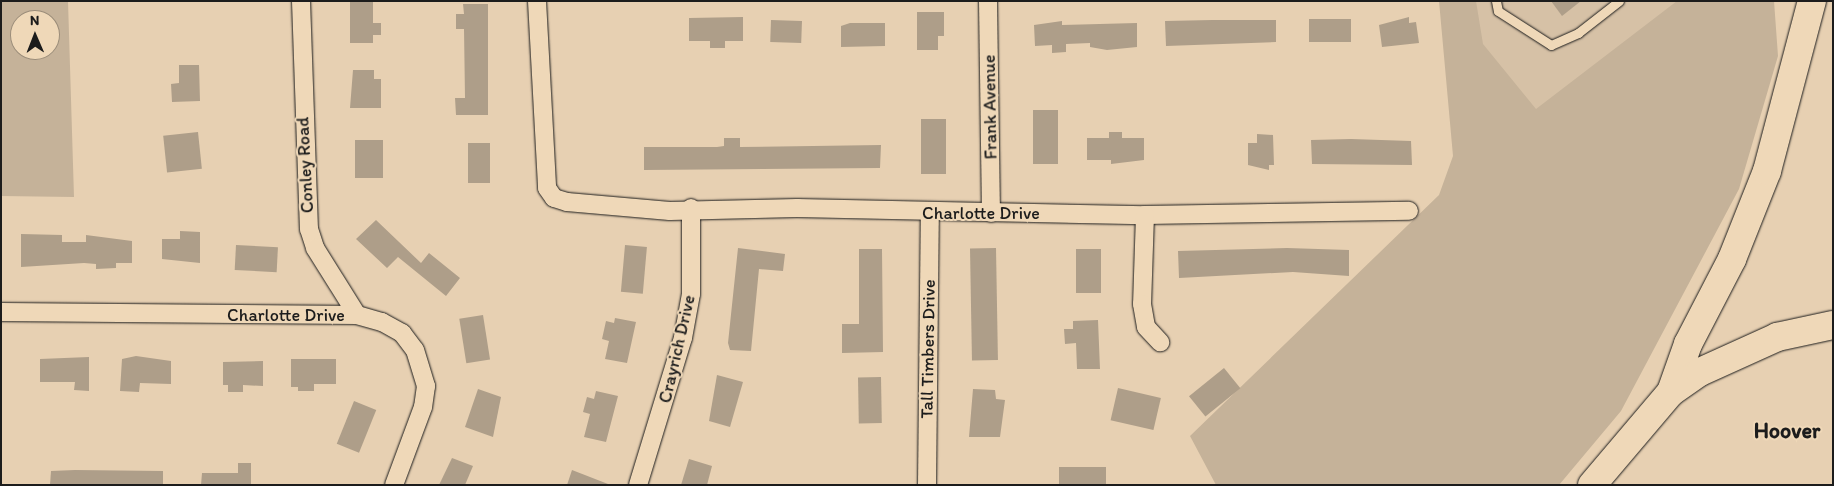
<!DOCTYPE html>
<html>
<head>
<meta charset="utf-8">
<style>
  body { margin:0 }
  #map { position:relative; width:1834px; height:486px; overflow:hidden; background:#e7d0b2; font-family:Itim,sans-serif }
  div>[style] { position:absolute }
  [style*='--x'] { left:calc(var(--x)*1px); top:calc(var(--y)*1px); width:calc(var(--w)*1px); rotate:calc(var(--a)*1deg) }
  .built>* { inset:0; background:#d6c1a6 }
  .green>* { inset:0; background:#c5b299 }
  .building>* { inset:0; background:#ae9e89; transform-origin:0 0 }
  .roads { filter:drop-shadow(0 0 1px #1c1c1c) drop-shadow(0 0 1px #1c1c1c) }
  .service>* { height:9px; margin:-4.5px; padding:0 4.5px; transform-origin:4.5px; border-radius:4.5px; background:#efd8b8 }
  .minor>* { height:18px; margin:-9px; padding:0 9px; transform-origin:9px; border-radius:9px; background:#efd8b8 }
  .motorway>* { height:28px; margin:-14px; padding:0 14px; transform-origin:14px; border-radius:14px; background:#efd8b8 }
  span { translate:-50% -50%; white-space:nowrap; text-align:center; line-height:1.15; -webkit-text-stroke:4px #efd8b8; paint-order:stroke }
  .street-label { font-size:18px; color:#1c1c1c }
  .district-label { font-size:22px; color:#1c1c1c; font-weight:700 }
  .frame { position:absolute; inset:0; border:2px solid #1c1c1c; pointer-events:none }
  .north { position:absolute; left:10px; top:10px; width:50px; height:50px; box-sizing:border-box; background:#efd8b8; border:1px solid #9b8d7a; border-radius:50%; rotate:359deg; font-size:14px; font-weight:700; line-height:20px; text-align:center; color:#1c1c1c }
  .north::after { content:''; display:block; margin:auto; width:18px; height:22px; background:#1c1c1c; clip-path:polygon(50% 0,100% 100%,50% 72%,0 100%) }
</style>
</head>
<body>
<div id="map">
  <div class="built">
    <div style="clip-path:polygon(1474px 1px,1701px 1px,1536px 119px,1474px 48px)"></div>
  </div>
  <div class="green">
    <div style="clip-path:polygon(evenodd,1px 1px,68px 1px,74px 197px,1px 196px,1px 1px,20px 20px,50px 20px,50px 50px,20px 50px,20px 20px)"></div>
    <div style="clip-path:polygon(1439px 1px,1476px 1px,1483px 44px,1536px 109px,1677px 1px,1774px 1px,1778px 56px,1739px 189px,1621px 411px,1559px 485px,1216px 485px,1190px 436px,1439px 195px,1453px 156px)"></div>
  </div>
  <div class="building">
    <div style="clip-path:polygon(350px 1px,373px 1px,373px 23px,381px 23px,381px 35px,373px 35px,373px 43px,350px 43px)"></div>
    <div style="clip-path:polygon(1551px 1px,1581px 1px,1562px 16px)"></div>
    <div style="clip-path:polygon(463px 4px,488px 4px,488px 115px,456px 115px,455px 98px,465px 98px,464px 29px,456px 29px,456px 14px,464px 14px)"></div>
    <div style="clip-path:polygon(917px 12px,944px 12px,944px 36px,938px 36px,938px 50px,917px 50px)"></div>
    <div style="clip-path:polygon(743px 17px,743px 41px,725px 41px,725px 48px,710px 48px,710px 41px,689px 41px,689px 18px)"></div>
    <div style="clip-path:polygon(1409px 17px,1409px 23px,1416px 22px,1419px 43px,1382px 47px,1379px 25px)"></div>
    <div style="left:1309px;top:19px;width:42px;height:23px"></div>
    <div style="left:771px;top:20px;width:31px;height:22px;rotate:2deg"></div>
    <div style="clip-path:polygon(1212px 20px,1276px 20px,1276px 42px,1166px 46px,1165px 21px)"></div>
    <div style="clip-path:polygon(1062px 21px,1062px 25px,1137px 23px,1137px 47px,1107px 50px,1090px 47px,1090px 43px,1066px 44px,1066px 52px,1052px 53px,1052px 45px,1035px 46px,1034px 25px)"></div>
    <div style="clip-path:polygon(850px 23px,885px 23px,885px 46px,841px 47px,841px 26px)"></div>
    <div style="clip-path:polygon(179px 65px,199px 65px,200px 101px,172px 102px,171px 84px,179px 83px)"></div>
    <div style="clip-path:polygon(353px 70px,374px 70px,374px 79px,381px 79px,381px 108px,350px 108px)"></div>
    <div style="left:1033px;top:110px;width:25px;height:54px"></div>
    <div style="left:921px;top:119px;width:25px;height:55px"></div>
    <div style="left:198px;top:132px;width:37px;height:35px;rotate:84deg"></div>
    <div style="clip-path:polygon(1109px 132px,1122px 132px,1122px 138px,1144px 138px,1144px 160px,1111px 164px,1111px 160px,1087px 160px,1087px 138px,1109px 138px)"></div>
    <div style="clip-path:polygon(1257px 134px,1273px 135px,1274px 165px,1269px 165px,1269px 170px,1248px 165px,1248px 143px,1257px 143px)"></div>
    <div style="clip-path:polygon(724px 138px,740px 138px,740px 147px,881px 145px,880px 168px,644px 170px,644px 147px,717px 147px,724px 146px)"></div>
    <div style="clip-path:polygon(1351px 139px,1411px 141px,1412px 165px,1312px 164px,1311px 140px)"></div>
    <div style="left:355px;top:140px;width:28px;height:38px"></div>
    <div style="left:468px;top:143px;width:22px;height:40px"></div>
    <div style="clip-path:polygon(376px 220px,421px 263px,429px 253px,460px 278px,446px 296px,398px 257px,387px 268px,356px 239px)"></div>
    <div style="clip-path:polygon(180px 231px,200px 232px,200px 263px,162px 259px,162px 239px,180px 239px)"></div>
    <div style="clip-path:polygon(21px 234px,62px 235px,62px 242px,86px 242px,86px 235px,132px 241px,132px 263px,116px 263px,116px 268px,96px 269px,96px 264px,84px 263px,21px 267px)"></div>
    <div style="left:236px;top:245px;width:42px;height:25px;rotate:3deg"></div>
    <div style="left:625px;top:245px;width:22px;height:47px;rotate:5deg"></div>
    <div style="clip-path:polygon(738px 248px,785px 254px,783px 271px,759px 269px,751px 351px,730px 350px,728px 343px)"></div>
    <div style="left:996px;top:248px;width:112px;height:26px;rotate:89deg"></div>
    <div style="clip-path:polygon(1287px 248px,1349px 250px,1349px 276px,1293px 272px,1179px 278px,1178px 251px)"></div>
    <div style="clip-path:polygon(859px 249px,882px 249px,883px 352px,842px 353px,842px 324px,859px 324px)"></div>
    <div style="left:1101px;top:249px;width:44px;height:25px;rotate:90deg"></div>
    <div style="left:483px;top:315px;width:45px;height:24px;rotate:81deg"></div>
    <div style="clip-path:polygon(615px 318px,636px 322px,627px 363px,605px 359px,609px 341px,602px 339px,606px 321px,614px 323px)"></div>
    <div style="clip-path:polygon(1098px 320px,1100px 369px,1077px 369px,1076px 343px,1065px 344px,1064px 329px,1073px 329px,1073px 321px)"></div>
    <div style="clip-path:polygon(136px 356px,171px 361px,171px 384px,140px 383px,139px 392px,120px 391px,122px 359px)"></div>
    <div style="clip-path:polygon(89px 357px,89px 391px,74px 390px,75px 382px,40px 382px,40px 359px)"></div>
    <div style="clip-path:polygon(291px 359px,336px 359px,336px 384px,314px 384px,314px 391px,298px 391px,298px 387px,291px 387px)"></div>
    <div style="clip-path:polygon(263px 361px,263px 386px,243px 385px,243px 392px,228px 392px,228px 385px,223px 385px,223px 362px)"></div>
    <div style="left:1224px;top:368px;width:26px;height:45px;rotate:51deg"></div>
    <div style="clip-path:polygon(717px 375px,743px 382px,730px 427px,709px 421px)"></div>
    <div style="left:881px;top:377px;width:46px;height:23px;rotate:89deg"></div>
    <div style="left:1118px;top:388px;width:44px;height:33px;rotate:13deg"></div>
    <div style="clip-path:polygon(478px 389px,501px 397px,493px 437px,465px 427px)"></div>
    <div style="clip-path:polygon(973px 389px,995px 390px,996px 399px,1005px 400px,1000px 437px,969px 437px)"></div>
    <div style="clip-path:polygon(596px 391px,618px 396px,606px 442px,584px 437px,590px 414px,583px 412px,587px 397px,594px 399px)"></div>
    <div style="left:354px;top:401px;width:24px;height:46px;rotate:22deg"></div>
    <div style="clip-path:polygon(452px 458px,473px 466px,465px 485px,439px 485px)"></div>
    <div style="clip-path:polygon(689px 459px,712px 466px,707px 485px,681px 485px)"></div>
    <div style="clip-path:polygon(238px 463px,251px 463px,251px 485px,201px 485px,202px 473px,238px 473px)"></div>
    <div style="left:1106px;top:467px;width:18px;height:47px;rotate:90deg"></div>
    <div style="clip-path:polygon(75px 470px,163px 471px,163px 485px,50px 485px,51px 471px)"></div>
    <div style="clip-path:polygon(572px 470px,608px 484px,608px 485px,567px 485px)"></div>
  </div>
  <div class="roads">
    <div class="service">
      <div style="--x:1496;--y:1;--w:10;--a:79"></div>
      <div style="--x:1498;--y:11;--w:63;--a:32.7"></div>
      <div style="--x:1551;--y:45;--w:30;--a:-24"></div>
      <div style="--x:1578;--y:33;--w:52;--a:-38"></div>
    </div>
    <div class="minor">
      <div style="--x:301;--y:1;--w:228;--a:88"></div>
      <div style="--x:309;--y:229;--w:20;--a:72"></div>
      <div style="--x:315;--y:248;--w:79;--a:57.9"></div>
      <div style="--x:537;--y:1;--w:187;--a:86.9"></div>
      <div style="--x:547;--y:188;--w:12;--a:55"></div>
      <div style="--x:554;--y:198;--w:14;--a:17"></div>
      <div style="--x:567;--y:202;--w:103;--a:5"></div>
      <div style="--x:670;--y:211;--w:127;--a:-1.4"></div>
      <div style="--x:797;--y:208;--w:348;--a:1.2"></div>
      <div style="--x:1145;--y:215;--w:264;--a:-0.9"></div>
      <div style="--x:988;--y:1;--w:212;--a:89.2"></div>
      <div style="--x:1145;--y:215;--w:89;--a:91.9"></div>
      <div style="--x:1142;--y:304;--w:23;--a:80"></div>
      <div style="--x:1146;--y:327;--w:21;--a:47"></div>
      <div style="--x:1;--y:312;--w:356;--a:0.5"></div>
      <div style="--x:357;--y:315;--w:26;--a:16"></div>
      <div style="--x:382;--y:322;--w:23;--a:29"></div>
      <div style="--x:402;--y:333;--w:21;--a:53"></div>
      <div style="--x:415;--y:350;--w:38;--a:73"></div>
      <div style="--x:426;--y:386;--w:21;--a:98"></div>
      <div style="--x:423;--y:407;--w:83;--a:110.4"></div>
      <div style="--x:638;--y:485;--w:154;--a:-73"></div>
      <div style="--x:683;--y:338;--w:45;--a:-79.7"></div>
      <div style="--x:691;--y:294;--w:86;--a:-90"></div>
      <div style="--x:927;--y:485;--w:272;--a:-89.4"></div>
    </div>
    <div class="motorway">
      <div style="--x:1671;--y:392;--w:51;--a:-70.5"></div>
      <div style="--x:1688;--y:344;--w:96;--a:-62.6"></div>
      <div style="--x:1732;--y:259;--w:95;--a:-68.3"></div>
      <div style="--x:1767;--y:171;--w:176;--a:-75.2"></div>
      <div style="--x:1592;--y:485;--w:122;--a:-49.7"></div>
      <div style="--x:1671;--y:392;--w:35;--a:-35"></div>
      <div style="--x:1700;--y:372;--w:85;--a:-24.4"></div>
      <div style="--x:1777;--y:337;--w:57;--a:-12.1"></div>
    </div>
  </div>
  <div class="street-label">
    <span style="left:990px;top:107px;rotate:-91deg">Frank Avenue</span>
    <span style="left:305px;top:165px;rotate:-93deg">Conley Road</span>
    <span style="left:981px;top:213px">Charlotte Drive</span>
    <span style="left:286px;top:315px">Charlotte Drive</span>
    <span style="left:677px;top:349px;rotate:-77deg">Crayrich Drive</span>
    <span style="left:928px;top:349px;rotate:-89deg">Tall Timbers Drive</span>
  </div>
  <div class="district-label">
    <span style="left:1787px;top:431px">Hoover</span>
  </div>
  <div class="frame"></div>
  <div class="north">N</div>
</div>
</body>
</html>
